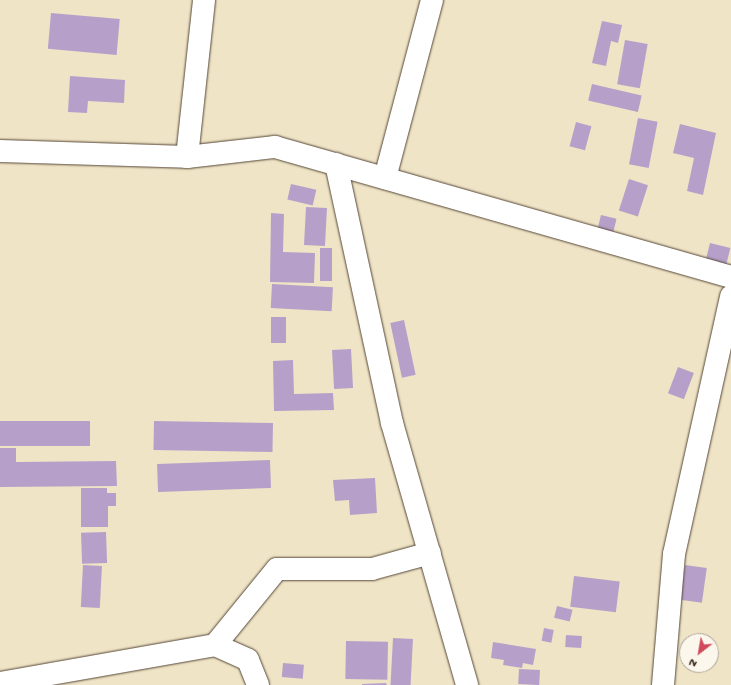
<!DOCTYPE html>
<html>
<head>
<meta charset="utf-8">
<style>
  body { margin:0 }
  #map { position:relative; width:731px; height:685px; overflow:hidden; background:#efe4c6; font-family:"Gochi Hand",sans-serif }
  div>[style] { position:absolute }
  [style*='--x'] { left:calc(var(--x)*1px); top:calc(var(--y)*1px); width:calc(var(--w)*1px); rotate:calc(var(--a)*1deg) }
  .building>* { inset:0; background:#b6a0c9; transform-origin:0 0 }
  .roads { filter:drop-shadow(0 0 1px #564637) drop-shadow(0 0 1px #564637) }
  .minor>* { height:22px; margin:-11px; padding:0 11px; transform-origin:11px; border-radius:11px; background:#fff }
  span { translate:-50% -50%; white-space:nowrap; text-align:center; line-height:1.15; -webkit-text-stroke:4px #fbf7ec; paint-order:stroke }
  .north { position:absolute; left:679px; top:633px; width:40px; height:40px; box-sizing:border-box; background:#fbf7ec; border:1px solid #aea59a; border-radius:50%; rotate:211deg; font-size:11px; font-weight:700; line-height:16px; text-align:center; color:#3b2a1e }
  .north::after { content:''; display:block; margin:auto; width:14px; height:18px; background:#d1495b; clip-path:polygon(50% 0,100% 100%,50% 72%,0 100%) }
</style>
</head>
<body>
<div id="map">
  <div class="building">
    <div style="left:51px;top:13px;width:69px;height:36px;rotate:5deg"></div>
    <div style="clip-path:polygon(602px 21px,622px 25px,618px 43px,611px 41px,606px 66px,592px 63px)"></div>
    <div style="left:625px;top:40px;width:23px;height:45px;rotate:10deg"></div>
    <div style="clip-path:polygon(70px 76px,125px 80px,124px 103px,88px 101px,87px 113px,68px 112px)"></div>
    <div style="left:592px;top:84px;width:51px;height:17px;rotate:13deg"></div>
    <div style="left:638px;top:118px;width:20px;height:47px;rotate:11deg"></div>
    <div style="left:576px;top:122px;width:16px;height:25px;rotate:15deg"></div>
    <div style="clip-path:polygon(680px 124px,716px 133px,703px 195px,687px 191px,694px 158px,673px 153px)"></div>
    <div style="left:629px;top:179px;width:20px;height:33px;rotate:18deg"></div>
    <div style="left:291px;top:184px;width:26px;height:16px;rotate:13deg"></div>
    <div style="left:306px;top:207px;width:21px;height:38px;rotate:3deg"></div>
    <div style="clip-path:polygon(271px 213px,284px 214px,283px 252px,315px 253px,314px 283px,270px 282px)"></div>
    <div style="left:601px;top:215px;width:16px;height:16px;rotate:14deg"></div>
    <div style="left:710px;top:243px;width:21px;height:17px;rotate:14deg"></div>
    <div style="left:320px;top:248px;width:12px;height:33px"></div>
    <div style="left:272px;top:284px;width:61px;height:24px;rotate:3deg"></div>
    <div style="left:271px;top:317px;width:15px;height:26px"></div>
    <div style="left:404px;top:320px;width:56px;height:14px;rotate:78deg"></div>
    <div style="left:351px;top:349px;width:39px;height:19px;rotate:87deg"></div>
    <div style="clip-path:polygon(293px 360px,294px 394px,333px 393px,334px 410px,274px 411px,273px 361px)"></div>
    <div style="left:678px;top:367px;width:17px;height:28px;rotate:21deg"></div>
    <div style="left:0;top:421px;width:90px;height:25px"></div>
    <div style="left:154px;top:421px;width:119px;height:29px;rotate:1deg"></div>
    <div style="clip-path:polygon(0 448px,16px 448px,16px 462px,116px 461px,117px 486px,0 487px)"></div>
    <div style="left:270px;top:460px;width:28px;height:113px;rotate:88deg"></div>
    <div style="clip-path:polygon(375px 478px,377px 513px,350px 515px,349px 500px,335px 501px,333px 480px)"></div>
    <div style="clip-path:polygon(81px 488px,107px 488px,107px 493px,116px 493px,116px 506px,108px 506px,108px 527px,81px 527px)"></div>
    <div style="left:106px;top:532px;width:31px;height:25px;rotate:88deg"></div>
    <div style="left:83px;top:565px;width:19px;height:42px;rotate:3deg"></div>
    <div style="left:685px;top:565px;width:22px;height:35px;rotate:8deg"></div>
    <div style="left:574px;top:576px;width:46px;height:31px;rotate:7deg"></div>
    <div style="left:557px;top:606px;width:16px;height:12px;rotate:14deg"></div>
    <div style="left:544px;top:628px;width:10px;height:13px;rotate:11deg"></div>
    <div style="left:566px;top:635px;width:16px;height:12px;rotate:4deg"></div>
    <div style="left:393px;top:638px;width:20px;height:47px;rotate:3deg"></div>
    <div style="left:346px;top:641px;width:42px;height:38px;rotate:1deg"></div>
    <div style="clip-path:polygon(493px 642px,536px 649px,533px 665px,523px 663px,522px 668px,503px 665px,504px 660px,491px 658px)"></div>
    <div style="left:283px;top:663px;width:21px;height:14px;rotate:5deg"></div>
    <div style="left:519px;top:669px;width:21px;height:15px;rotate:3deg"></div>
    <div style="clip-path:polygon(386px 683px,387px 685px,362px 685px,362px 684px)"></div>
  </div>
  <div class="roads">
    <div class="minor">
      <div style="--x:0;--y:151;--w:187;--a:1.8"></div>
      <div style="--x:187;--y:157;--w:89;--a:-6.5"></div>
      <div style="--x:275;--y:147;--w:474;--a:15.9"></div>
      <div style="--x:187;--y:157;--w:158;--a:-83.8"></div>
      <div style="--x:336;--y:164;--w:265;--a:77.8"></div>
      <div style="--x:392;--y:423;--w:273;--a:74"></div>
      <div style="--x:385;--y:178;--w:184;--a:-75.2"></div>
      <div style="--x:215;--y:645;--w:98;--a:-50.8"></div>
      <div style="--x:277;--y:569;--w:95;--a:0"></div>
      <div style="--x:372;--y:569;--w:60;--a:-15.4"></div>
      <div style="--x:0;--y:683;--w:218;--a:-10"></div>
      <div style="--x:215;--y:645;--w:36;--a:24"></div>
      <div style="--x:248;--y:660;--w:27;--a:68"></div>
      <div style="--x:663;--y:685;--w:131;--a:-85.2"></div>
      <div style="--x:674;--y:554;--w:264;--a:-77.5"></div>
    </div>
  </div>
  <div class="north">N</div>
</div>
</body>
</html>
